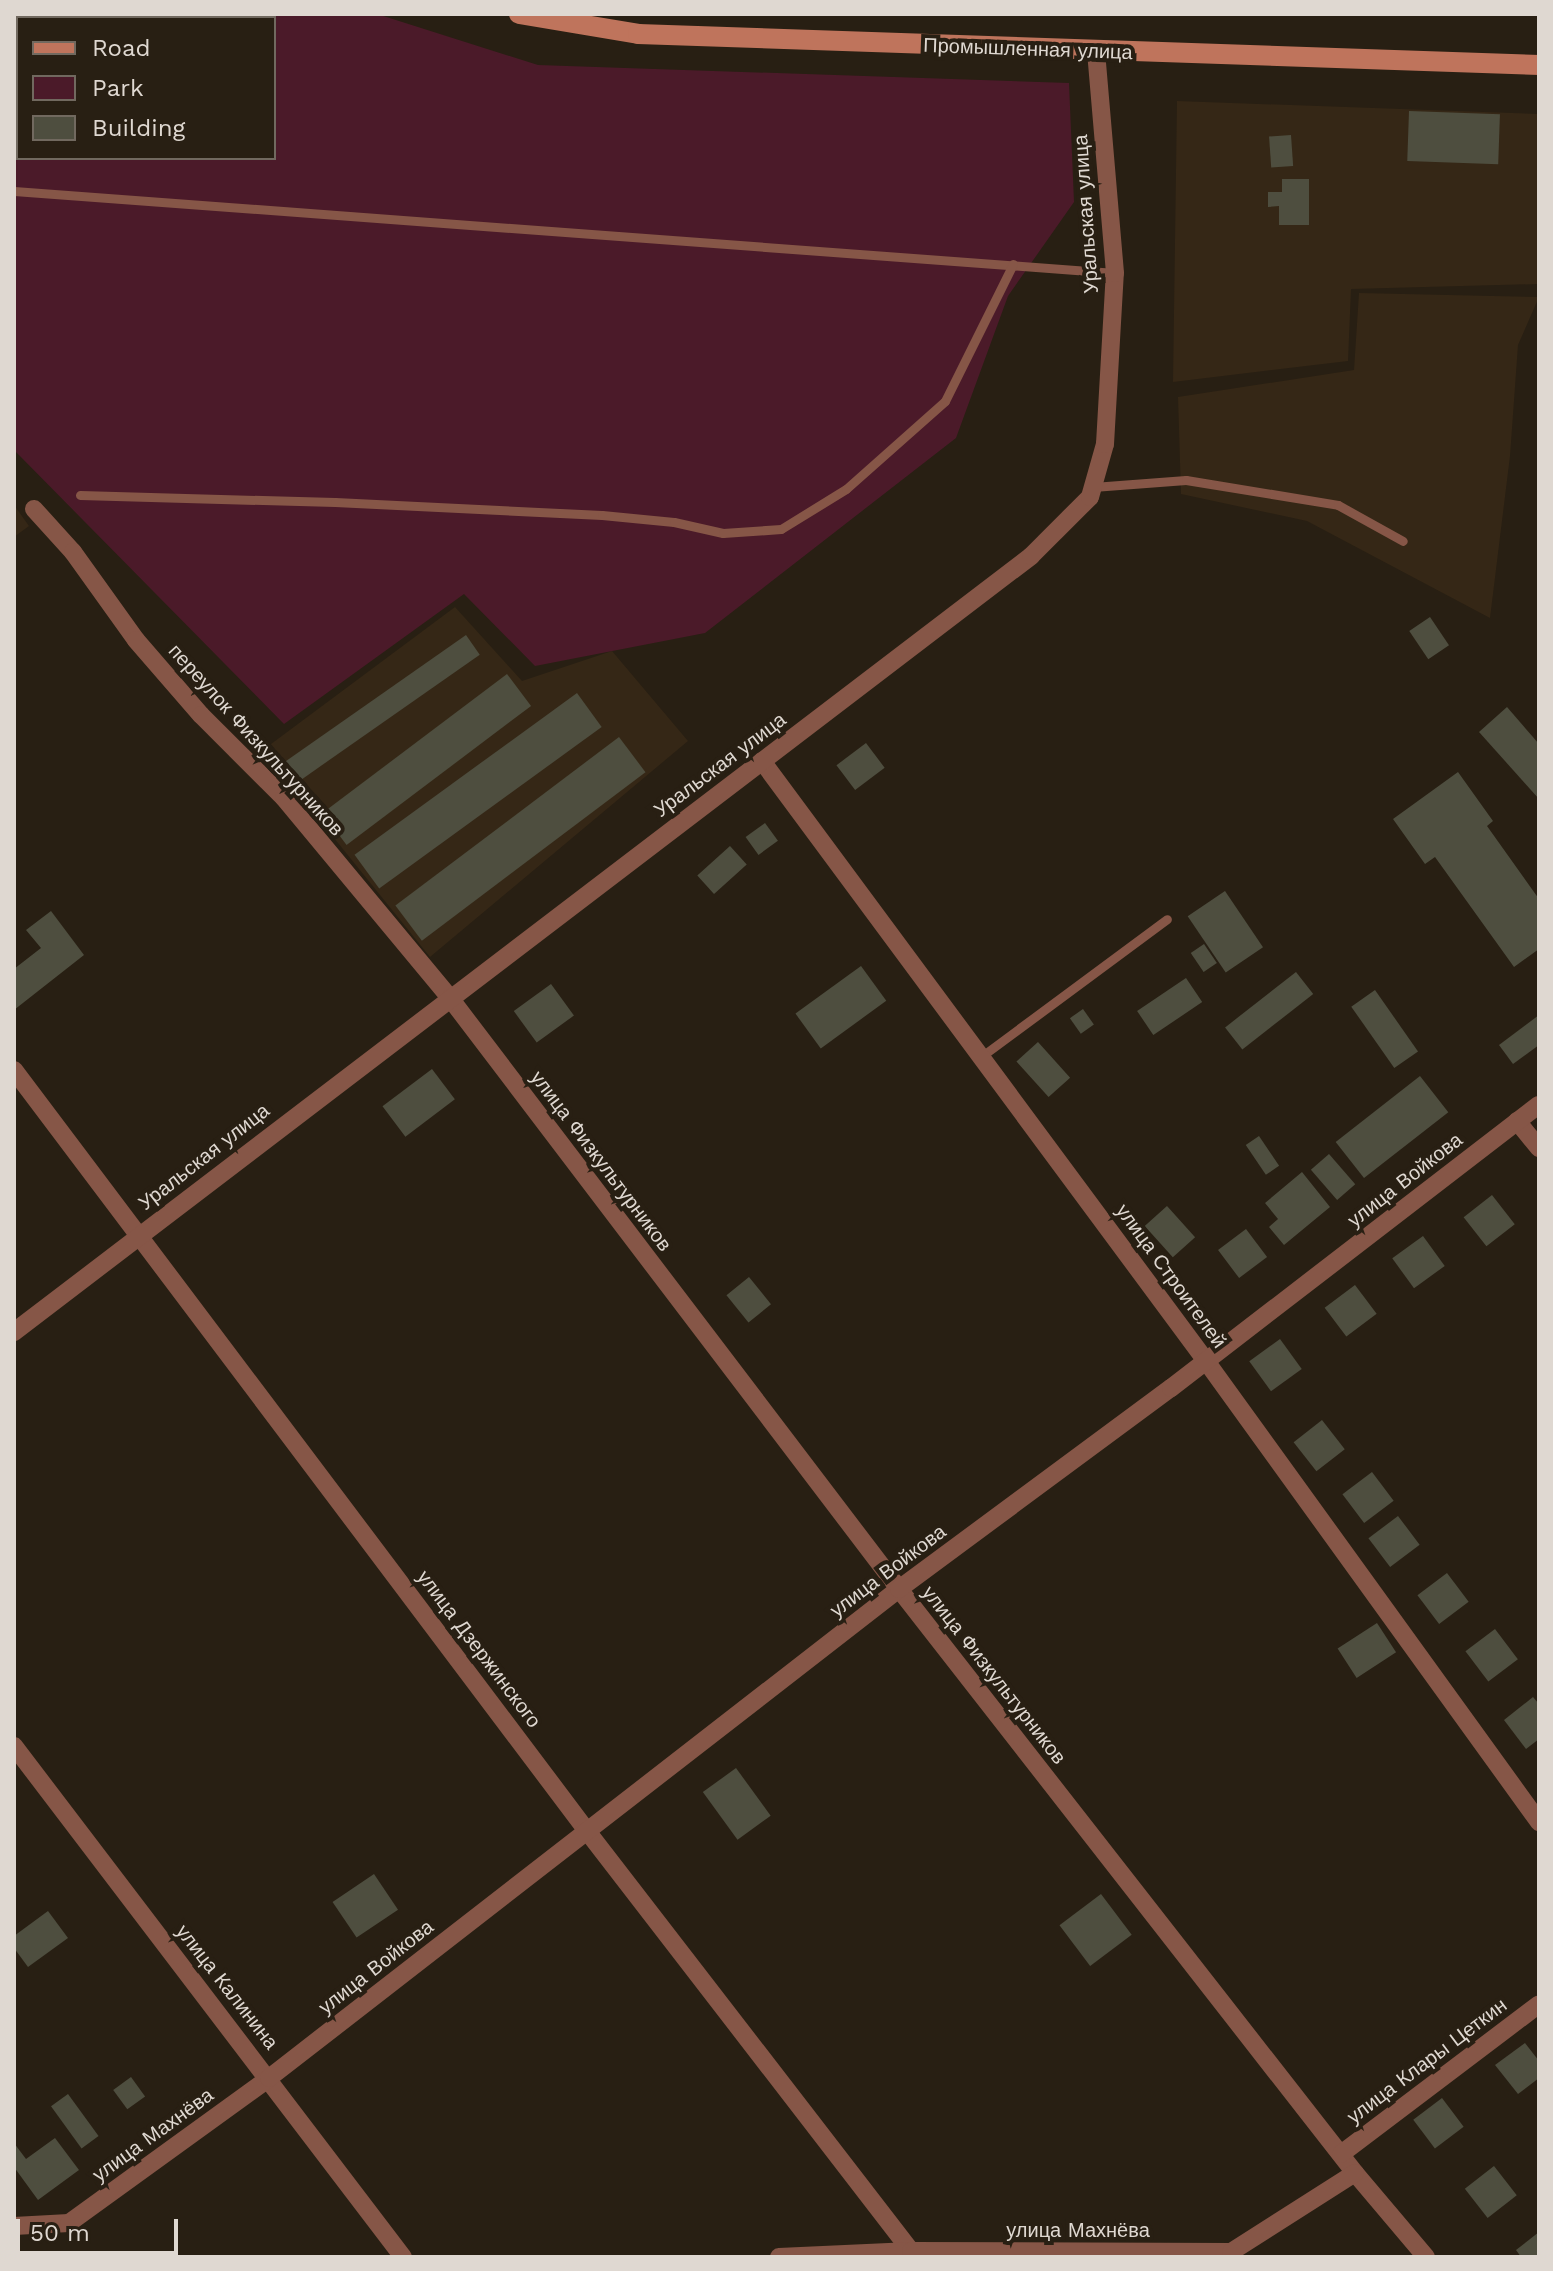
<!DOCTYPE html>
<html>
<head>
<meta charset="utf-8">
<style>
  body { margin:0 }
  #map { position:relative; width:1553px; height:2271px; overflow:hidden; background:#281f13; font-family:"Work Sans",sans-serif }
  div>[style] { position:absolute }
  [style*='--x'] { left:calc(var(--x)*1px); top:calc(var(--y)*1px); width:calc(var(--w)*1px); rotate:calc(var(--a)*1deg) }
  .built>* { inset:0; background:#352716 }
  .green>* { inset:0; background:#4b1a29 }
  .building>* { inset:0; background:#4e4e3f; transform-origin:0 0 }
  .lane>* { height:9px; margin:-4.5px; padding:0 4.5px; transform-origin:4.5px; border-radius:4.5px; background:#865647 }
  .street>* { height:18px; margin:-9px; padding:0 9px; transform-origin:9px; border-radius:9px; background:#865647 }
  .secondary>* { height:20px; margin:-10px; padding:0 10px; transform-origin:10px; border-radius:10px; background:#bf745c }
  span { translate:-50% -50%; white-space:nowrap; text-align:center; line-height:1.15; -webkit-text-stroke:8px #281f13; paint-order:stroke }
  .street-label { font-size:20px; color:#dfd8d1 }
  .frame { position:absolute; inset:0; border:16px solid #dfd8d1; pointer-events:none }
  .legend { position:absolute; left:16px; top:16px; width:260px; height:144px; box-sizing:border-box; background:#281f13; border:2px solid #71695f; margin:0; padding:10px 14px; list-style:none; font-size:24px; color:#dfd8d1 }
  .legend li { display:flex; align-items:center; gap:16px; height:40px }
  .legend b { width:40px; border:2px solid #71695f }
  .scale { position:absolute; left:16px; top:2219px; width:162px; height:36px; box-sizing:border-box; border:4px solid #dfd8d1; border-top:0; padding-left:10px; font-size:24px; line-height:28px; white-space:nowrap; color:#dfd8d1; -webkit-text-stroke:6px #281f13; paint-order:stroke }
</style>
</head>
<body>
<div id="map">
  <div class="built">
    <div style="clip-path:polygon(1177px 101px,1539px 114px,1539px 284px,1351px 289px,1348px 361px,1173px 382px)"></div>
    <div style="clip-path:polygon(1359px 293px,1539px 297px,1518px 345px,1510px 456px,1490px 618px,1307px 521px,1181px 494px,1178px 397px,1354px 370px)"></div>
    <div style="clip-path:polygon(14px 505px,29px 526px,14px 537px)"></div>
    <div style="clip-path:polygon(455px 607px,522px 681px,612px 651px,688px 741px,430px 957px,263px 750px)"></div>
  </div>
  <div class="green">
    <div style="clip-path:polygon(evenodd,14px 14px,377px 14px,538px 65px,1069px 83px,1074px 202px,1008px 296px,956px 438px,705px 633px,535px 666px,464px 594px,284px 724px,14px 450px,14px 14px,18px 18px,274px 18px,274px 158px,18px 158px,18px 18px)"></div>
  </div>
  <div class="building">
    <div style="left:1409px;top:111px;width:91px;height:50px;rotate:2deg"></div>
    <div style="left:1291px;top:135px;width:31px;height:22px;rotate:86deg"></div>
    <div style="clip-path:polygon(1282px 179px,1309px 179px,1309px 225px,1279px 225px,1279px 206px,1268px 207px,1268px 192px,1282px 192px)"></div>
    <div style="left:1430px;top:617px;width:34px;height:25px;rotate:56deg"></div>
    <div style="left:466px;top:635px;width:24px;height:224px;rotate:55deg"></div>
    <div style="left:507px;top:674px;width:40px;height:231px;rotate:53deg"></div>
    <div style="left:577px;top:693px;width:42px;height:275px;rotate:54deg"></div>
    <div style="clip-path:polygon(1507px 707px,1539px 744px,1539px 799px,1479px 732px)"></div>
    <div style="left:619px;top:737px;width:44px;height:280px;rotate:53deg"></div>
    <div style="left:866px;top:743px;width:31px;height:37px;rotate:53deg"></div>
    <div style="clip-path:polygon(1458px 772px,1493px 821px,1487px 826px,1539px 899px,1539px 949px,1514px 967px,1435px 857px,1425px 864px,1393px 819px)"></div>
    <div style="left:765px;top:823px;width:22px;height:24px;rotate:54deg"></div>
    <div style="left:730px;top:846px;width:25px;height:44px;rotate:48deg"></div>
    <div style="left:1225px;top:891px;width:68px;height:45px;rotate:56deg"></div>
    <div style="clip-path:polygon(51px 911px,84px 955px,14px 1010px,14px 969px,41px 948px,26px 930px)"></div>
    <div style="left:1204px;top:944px;width:23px;height:16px;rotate:56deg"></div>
    <div style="left:861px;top:966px;width:43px;height:81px;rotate:54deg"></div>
    <div style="left:1296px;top:972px;width:28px;height:90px;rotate:52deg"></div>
    <div style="left:1186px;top:978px;width:29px;height:59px;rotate:56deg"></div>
    <div style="left:551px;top:984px;width:39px;height:46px;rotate:54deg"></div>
    <div style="left:1375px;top:990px;width:75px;height:29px;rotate:55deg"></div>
    <div style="left:1083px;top:1009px;width:19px;height:16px;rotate:55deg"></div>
    <div style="clip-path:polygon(1539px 1015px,1539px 1045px,1513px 1064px,1499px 1045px)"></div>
    <div style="left:1038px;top:1042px;width:48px;height:29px;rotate:48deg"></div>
    <div style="left:432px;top:1069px;width:38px;height:62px;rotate:53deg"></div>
    <div style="left:1420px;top:1076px;width:46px;height:107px;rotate:52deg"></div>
    <div style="left:1259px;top:1136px;width:36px;height:16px;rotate:56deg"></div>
    <div style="left:1329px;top:1154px;width:40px;height:24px;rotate:49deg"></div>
    <div style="clip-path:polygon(1302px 1172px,1330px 1207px,1284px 1245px,1269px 1227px,1278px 1219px,1265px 1203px)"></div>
    <div style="left:1492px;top:1195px;width:37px;height:36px;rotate:52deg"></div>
    <div style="left:1167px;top:1206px;width:42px;height:30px;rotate:48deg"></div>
    <div style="left:1246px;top:1229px;width:35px;height:35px;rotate:53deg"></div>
    <div style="left:1423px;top:1236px;width:37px;height:38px;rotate:54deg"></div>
    <div style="left:749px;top:1277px;width:35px;height:29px;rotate:51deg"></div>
    <div style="left:1355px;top:1285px;width:36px;height:38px;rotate:53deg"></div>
    <div style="left:1280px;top:1339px;width:37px;height:38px;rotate:54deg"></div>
    <div style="left:1322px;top:1420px;width:37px;height:36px;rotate:52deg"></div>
    <div style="left:1372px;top:1472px;width:36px;height:37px;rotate:53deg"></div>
    <div style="left:1398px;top:1516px;width:36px;height:37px;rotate:53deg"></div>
    <div style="left:1447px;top:1573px;width:36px;height:37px;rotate:53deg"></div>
    <div style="left:1377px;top:1623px;width:35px;height:47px;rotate:57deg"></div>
    <div style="left:1495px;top:1629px;width:38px;height:37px;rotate:53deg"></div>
    <div style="clip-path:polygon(1533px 1697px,1539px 1704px,1539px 1739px,1526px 1749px,1504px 1720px)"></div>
    <div style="left:736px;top:1768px;width:59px;height:41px;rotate:54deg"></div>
    <div style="left:374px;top:1874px;width:43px;height:50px;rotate:56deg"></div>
    <div style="left:1101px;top:1894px;width:51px;height:52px;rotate:53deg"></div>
    <div style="clip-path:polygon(48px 1911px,68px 1938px,28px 1967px,14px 1948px,14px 1936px)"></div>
    <div style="clip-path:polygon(1525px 2043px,1539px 2061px,1539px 2078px,1518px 2094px,1495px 2065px)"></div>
    <div style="left:131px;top:2077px;width:24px;height:22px;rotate:54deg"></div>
    <div style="left:68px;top:2094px;width:52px;height:21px;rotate:54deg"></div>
    <div style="left:1442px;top:2098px;width:36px;height:36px;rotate:53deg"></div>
    <div style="clip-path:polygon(55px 2138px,79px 2170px,38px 2200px,14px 2167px,14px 2143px,26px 2159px)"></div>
    <div style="left:1494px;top:2166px;width:37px;height:37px;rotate:52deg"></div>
    <div style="clip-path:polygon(1539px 2232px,1539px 2257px,1521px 2257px,1516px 2250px)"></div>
  </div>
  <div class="lane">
    <div style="--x:14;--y:191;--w:1104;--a:4.26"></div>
    <div style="--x:1093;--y:487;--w:93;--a:-4.3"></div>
    <div style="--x:1186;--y:480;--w:154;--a:9.3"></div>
    <div style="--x:1338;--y:505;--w:74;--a:29"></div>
    <div style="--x:80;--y:495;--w:255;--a:1.6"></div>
    <div style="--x:335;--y:502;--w:267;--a:2.8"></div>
    <div style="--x:602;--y:515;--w:72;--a:5.6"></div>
    <div style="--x:674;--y:522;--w:50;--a:12.7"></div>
    <div style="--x:723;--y:533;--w:58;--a:-3.9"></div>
    <div style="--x:781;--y:529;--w:76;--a:-31.6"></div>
    <div style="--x:846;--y:489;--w:132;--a:-41.6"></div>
    <div style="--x:945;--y:401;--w:153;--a:-63.6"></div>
    <div style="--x:982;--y:1056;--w:230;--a:-36.5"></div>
  </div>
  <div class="street">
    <div style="--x:34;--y:509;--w:58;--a:47.8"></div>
    <div style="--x:73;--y:552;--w:108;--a:54.4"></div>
    <div style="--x:136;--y:640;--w:99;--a:49.1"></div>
    <div style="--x:201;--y:715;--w:117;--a:45"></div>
    <div style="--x:284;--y:798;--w:260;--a:50.3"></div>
    <div style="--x:450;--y:998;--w:742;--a:52.77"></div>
    <div style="--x:899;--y:1589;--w:741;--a:52.02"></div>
    <div style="--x:1355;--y:2173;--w:110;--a:49.8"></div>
    <div style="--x:762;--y:761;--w:746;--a:53.5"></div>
    <div style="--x:1206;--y:1361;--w:569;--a:54.16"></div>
    <div style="--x:14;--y:1070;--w:953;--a:53.02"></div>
    <div style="--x:587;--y:1831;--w:530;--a:52.35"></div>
    <div style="--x:1517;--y:1121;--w:35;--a:51"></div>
    <div style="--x:14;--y:1332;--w:1279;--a:-37.34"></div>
    <div style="--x:1031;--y:556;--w:83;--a:-45"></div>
    <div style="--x:1090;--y:497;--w:55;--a:-74.2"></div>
    <div style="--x:1105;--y:444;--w:171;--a:-86.7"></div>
    <div style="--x:1115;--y:273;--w:222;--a:-94.9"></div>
    <div style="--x:14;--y:1746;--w:642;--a:52.72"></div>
    <div style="--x:1341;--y:2154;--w:248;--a:-37.1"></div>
    <div style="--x:14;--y:2226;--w:55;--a:-3.1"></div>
    <div style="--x:69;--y:2223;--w:247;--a:-35.9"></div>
    <div style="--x:269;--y:2078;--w:798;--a:-37.82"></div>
    <div style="--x:899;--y:1589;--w:338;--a:-36.5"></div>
    <div style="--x:1171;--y:1388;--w:464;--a:-37.6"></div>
    <div style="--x:779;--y:2257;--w:132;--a:-2.6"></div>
    <div style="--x:911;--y:2251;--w:320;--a:0.2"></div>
    <div style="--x:1231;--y:2252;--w:147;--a:-32.5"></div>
  </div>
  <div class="secondary">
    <div style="--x:519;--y:14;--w:121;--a:9.5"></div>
    <div style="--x:638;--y:34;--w:902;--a:1.97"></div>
  </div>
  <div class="street-label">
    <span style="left:1028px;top:49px;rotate:2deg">Промышленная улица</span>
    <span style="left:1086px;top:214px;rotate:-94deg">Уральская улица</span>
    <span style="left:256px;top:740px;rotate:48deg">переулок Физкультурников</span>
    <span style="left:720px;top:765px;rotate:-37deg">Уральская улица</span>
    <span style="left:204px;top:1157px;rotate:-38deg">Уральская улица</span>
    <span style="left:601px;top:1161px;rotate:53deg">улица Физкультурников</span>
    <span style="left:1405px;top:1180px;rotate:-38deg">улица Войкова</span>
    <span style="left:1171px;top:1276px;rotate:54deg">улица Строителей</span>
    <span style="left:888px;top:1571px;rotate:-37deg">улица Войкова</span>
    <span style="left:479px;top:1649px;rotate:53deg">улица Дзержинского</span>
    <span style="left:994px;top:1675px;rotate:52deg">улица Физкультурников</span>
    <span style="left:376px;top:1967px;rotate:-38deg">улица Войкова</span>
    <span style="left:227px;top:1987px;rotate:52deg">улица Калинина</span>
    <span style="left:1427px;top:2061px;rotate:-37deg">улица Клары Цеткин</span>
    <span style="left:153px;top:2135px;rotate:-36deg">улица Махнёва</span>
    <span style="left:1078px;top:2230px">улица Махнёва</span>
  </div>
  <div class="frame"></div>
  <ul class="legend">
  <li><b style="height:10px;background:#bf745c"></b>Road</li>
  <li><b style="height:22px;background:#4b1a29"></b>Park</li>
  <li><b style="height:22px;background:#4e4e3f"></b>Building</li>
  </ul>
  <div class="scale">50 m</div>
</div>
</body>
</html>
